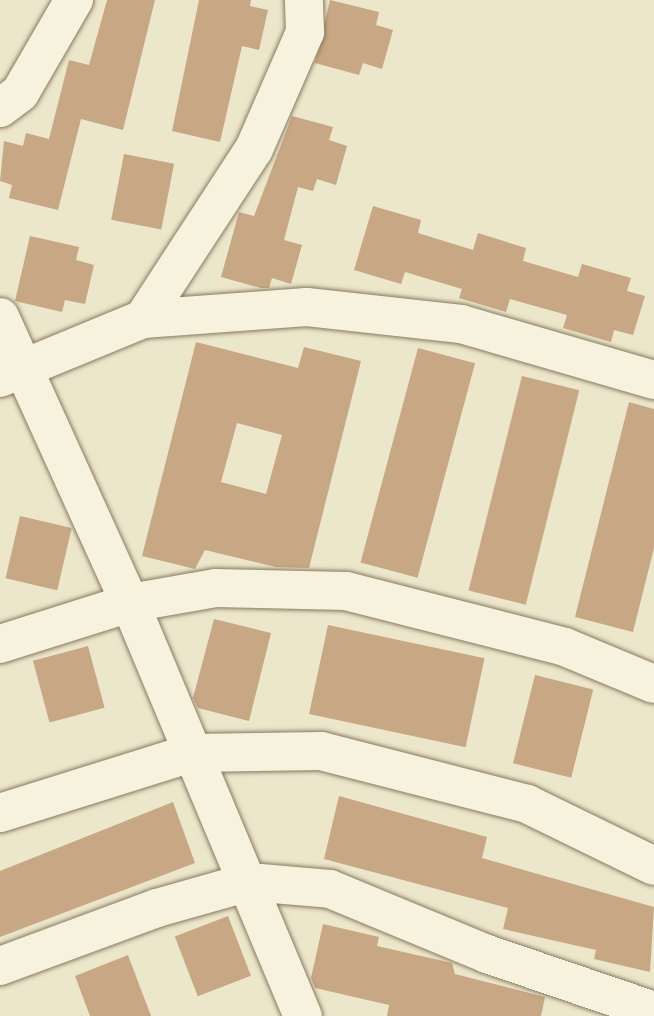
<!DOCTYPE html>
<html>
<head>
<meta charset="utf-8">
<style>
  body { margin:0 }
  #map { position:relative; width:654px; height:1016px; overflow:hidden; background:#ece6cb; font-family:"Crimson Pro",serif }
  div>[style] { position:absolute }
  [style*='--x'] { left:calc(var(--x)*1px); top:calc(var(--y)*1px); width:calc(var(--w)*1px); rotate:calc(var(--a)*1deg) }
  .building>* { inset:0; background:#c7a784; transform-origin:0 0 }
  .roads { filter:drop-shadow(0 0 2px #887a60) drop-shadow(0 0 2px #887a60) }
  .minor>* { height:38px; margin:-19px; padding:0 19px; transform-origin:19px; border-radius:19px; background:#f7f2de }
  span { translate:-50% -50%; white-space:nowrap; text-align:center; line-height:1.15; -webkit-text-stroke:5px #f4efda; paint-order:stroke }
</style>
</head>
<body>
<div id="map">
  <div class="building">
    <div style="clip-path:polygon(107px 0,155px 0,123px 130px,81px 119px,58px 210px,9px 198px,12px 185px,0 181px,4px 141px,23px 146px,26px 133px,49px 139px,69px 60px,89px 65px)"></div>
    <div style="clip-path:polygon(199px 0,251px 0,250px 6px,268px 10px,259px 50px,242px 46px,220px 142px,172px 131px)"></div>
    <div style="clip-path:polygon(330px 0,379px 12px,376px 25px,393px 30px,382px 69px,363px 63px,359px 75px,315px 63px)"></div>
    <div style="clip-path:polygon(292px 116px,333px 127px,329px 140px,347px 146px,336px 185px,317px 179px,313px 191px,298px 187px,284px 240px,302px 245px,291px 284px,272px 278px,269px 288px,261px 288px,221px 277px,239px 212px,254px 216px)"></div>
    <div style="left:124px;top:154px;width:51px;height:67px;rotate:11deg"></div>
    <div style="clip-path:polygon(373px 206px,421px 220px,418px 233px,473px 250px,478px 233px,526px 248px,523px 261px,578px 277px,582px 264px,631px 278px,627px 291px,645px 296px,633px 335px,614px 330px,611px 342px,563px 328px,567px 315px,510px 299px,506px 312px,459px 298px,462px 289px,405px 272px,401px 284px,354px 270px)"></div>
    <div style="clip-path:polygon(30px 236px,79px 247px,76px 260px,94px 265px,85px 304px,65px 300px,62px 312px,15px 301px)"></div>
    <div style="clip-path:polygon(evenodd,196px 342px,298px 368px,304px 347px,361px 361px,309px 568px,276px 567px,205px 550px,195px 569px,142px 556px,196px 342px,237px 423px,282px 435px,266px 494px,221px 482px,237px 423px)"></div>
    <div style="left:418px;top:348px;width:59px;height:222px;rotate:15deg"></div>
    <div style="left:522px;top:376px;width:59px;height:221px;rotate:14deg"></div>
    <div style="clip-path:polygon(629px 402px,654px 409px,654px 548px,633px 632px,575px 617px)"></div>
    <div style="left:20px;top:516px;width:53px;height:64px;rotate:13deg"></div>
    <div style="clip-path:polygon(214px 619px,271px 633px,249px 721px,198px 708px,193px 698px)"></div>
    <div style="left:328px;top:625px;width:160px;height:91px;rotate:12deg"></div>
    <div style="left:88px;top:646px;width:64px;height:57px;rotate:75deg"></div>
    <div style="left:535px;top:675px;width:60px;height:91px;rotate:14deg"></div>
    <div style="clip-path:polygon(339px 796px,487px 837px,482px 858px,654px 907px,650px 972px,594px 959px,596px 950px,503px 929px,508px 908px,324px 859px)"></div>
    <div style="clip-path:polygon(173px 802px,195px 863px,0 937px,0 871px)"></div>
    <div style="left:228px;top:916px;width:64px;height:57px;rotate:69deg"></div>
    <div style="clip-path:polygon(323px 924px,379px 937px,377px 946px,452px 963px,455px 974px,545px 997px,541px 1016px,387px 1016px,389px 1005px,315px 988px,311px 978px)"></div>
    <div style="clip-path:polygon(128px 955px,151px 1016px,90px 1016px,75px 976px)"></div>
  </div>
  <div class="roads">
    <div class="minor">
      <div style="--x:0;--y:108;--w:25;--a:-37"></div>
      <div style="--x:20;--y:93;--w:108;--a:-59.9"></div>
      <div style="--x:0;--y:317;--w:314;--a:65.6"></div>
      <div style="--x:130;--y:603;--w:448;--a:67.3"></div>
      <div style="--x:143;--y:319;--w:203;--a:-56.9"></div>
      <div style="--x:254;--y:149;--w:128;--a:-66.4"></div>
      <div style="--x:305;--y:32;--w:32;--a:-92"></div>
      <div style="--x:0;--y:378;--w:155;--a:-22.4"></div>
      <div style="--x:143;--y:319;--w:164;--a:-4.2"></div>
      <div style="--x:307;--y:307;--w:155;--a:6.3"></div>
      <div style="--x:461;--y:324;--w:201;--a:16.2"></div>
      <div style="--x:0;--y:644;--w:136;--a:-17.5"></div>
      <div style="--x:130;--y:603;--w:87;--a:-9.9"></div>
      <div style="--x:216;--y:588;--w:130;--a:1.3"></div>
      <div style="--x:346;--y:591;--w:226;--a:14.3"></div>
      <div style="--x:565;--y:647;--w:96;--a:22.6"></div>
      <div style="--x:0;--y:813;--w:201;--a:-17.4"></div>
      <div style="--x:192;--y:753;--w:129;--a:-0.9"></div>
      <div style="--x:321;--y:751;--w:213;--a:14.4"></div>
      <div style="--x:527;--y:804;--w:141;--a:26"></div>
      <div style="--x:0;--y:966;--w:167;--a:-20.3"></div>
      <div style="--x:157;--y:908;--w:96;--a:-15.8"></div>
      <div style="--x:249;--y:882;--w:81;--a:4.9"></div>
      <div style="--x:330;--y:889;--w:170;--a:22.5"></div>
      <div style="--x:487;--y:954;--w:176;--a:18.8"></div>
    </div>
  </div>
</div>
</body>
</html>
